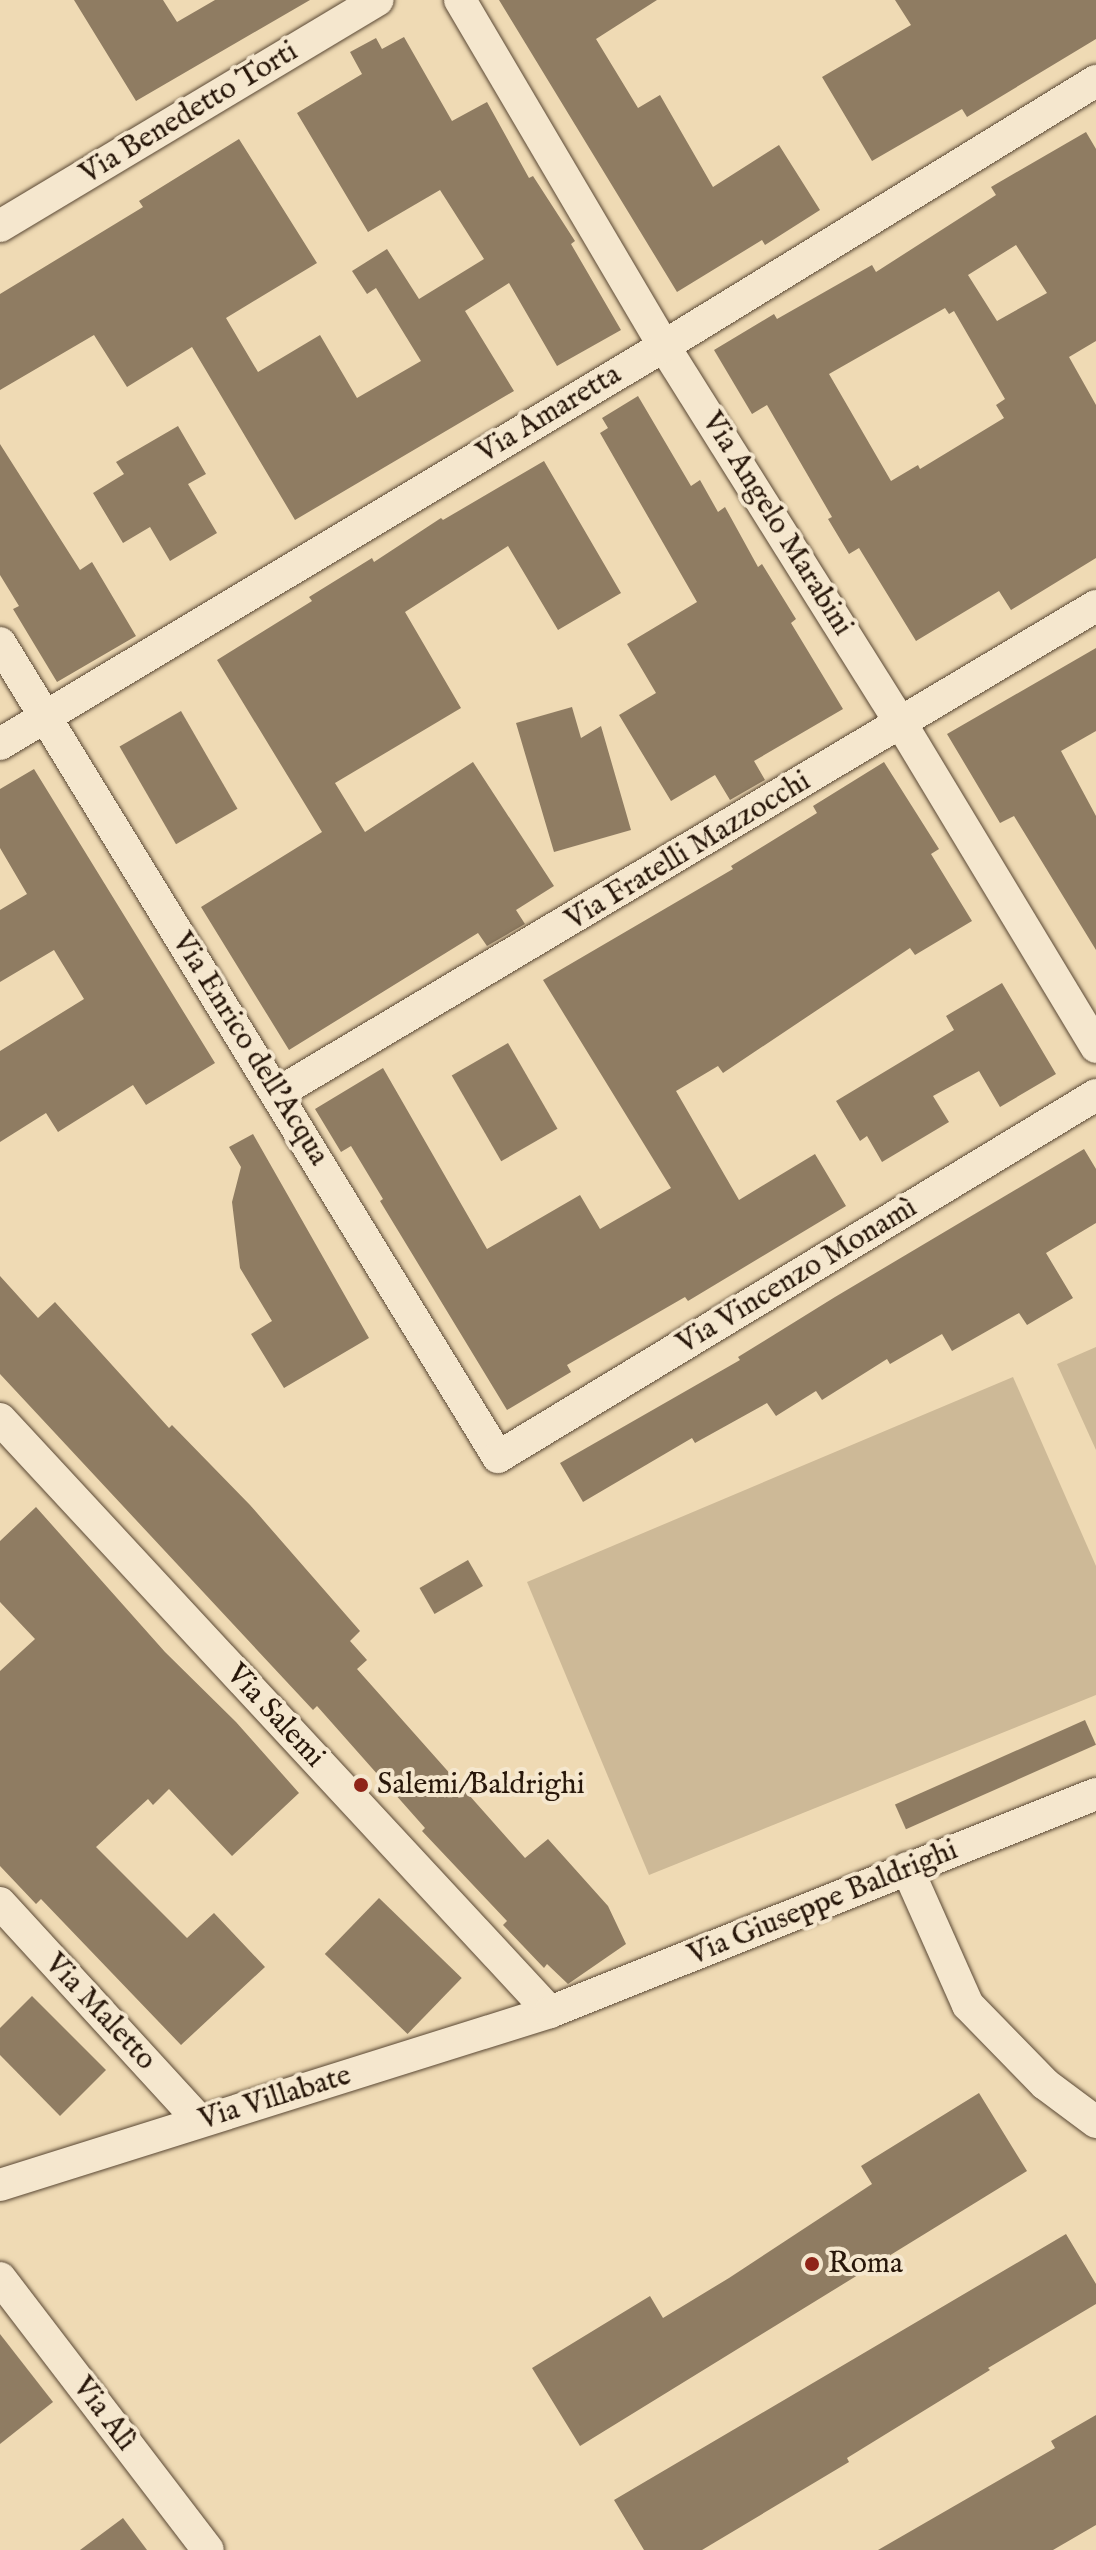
<!DOCTYPE html>
<html>
<head>
<meta charset="utf-8">
<style>
  body { margin:0 }
  #map { position:relative; width:1096px; height:2550px; overflow:hidden; background:#efdab4; font-family:"IM FELL English",serif }
  div>[style] { position:absolute }
  [style*='--x'] { left:calc(var(--x)*1px); top:calc(var(--y)*1px); width:calc(var(--w)*1px); rotate:calc(var(--a)*1deg) }
  .green>* { inset:0; background:#cdb997 }
  .building>* { inset:0; background:#8f7c62; transform-origin:0 0 }
  .roads { filter:drop-shadow(0 0 2px #5a4834) drop-shadow(0 0 2px #5a4834) }
  .minor>* { height:32px; margin:-16px; padding:0 16px; transform-origin:16px; border-radius:16px; background:#f5e7ce }
  .dots>* { width:22px; height:22px; translate:-50% -50%; box-sizing:border-box; border:4px solid #f5e7ce; border-radius:50% }
  span { translate:-50% -50%; white-space:nowrap; text-align:center; line-height:1.15; -webkit-text-stroke:8px #f5e7ce; paint-order:stroke }
  .street-label { font-size:30px; color:#28170a }
  .poi-label { font-size:30px; color:#28170a }
  .left { translate:0 -50%; text-align:left }
</style>
</head>
<body>
<div id="map">
  <div class="green">
    <div style="clip-path:polygon(1096px 1347px,1096px 1450px,1057px 1364px)"></div>
    <div style="clip-path:polygon(1013px 1377px,1096px 1566px,1096px 1695px,649px 1875px,527px 1582px)"></div>
  </div>
  <div class="building">
    <div style="clip-path:polygon(74px 0,163px 0,177px 22px,215px 0,310px 0,136px 101px)"></div>
    <div style="clip-path:polygon(499px 0,657px 0,596px 39px,638px 108px,660px 95px,713px 187px,779px 145px,820px 210px,765px 245px,762px 240px,677px 292px)"></div>
    <div style="clip-path:polygon(895px 0,1096px 0,1096px 39px,967px 117px,962px 109px,872px 161px,822px 77px,911px 25px)"></div>
    <div style="clip-path:polygon(404px 37px,452px 121px,487px 102px,529px 178px,533px 176px,575px 241px,571px 244px,621px 330px,557px 366px,509px 283px,465px 311px,514px 391px,295px 520px,192px 347px,127px 387px,94px 335px,0 390px,0 294px,143px 207px,139px 201px,239px 139px,317px 263px,226px 318px,258px 372px,320px 335px,357px 398px,421px 361px,376px 288px,367px 294px,352px 271px,387px 249px,419px 299px,484px 259px,440px 190px,368px 232px,297px 113px,362px 74px,350px 52px,376px 38px,382px 49px)"></div>
    <div style="clip-path:polygon(evenodd,1086px 132px,1096px 149px,1096px 341px,1069px 357px,1096px 405px,1096px 558px,1011px 610px,999px 591px,916px 641px,859px 548px,849px 554px,828px 519px,832px 517px,767px 405px,752px 414px,714px 350px,774px 314px,777px 319px,872px 265px,876px 272px,996px 195px,991px 187px,1086px 132px,1016px 245px,1047px 293px,997px 321px,968px 275px,1016px 245px,1086px 132px,945px 308px,949px 314px,954px 311px,1005px 399px,996px 405px,1004px 418px,920px 469px,918px 465px,891px 481px,829px 374px,945px 308px)"></div>
    <div style="clip-path:polygon(638px 396px,691px 486px,700px 480px,718px 512px,725px 507px,758px 567px,762px 564px,796px 619px,791px 623px,843px 709px,754px 761px,765px 780px,730px 800px,715px 775px,671px 801px,619px 715px,656px 693px,627px 644px,697px 602px,600px 433px,608px 428px,602px 418px)"></div>
    <div style="clip-path:polygon(178px 426px,206px 474px,188px 484px,217px 533px,170px 561px,150px 527px,123px 543px,93px 493px,124px 474px,116px 462px)"></div>
    <div style="clip-path:polygon(0 444px,80px 570px,92px 562px,136px 636px,57px 682px,13px 609px,19px 606px,0 575px)"></div>
    <div style="clip-path:polygon(544px 461px,621px 593px,558px 630px,508px 546px,405px 612px,461px 708px,335px 783px,365px 832px,473px 762px,554px 886px,516px 910px,525px 924px,487px 946px,478px 933px,289px 1050px,201px 907px,322px 832px,217px 660px,312px 601px,309px 597px,372px 558px,374px 562px,441px 518px,443px 520px)"></div>
    <div style="clip-path:polygon(1096px 648px,1096px 731px,1061px 751px,1096px 816px,1096px 950px,1014px 816px,1000px 823px,947px 734px)"></div>
    <div style="clip-path:polygon(572px 707px,581px 738px,601px 726px,631px 830px,554px 852px,516px 723px)"></div>
    <div style="left:181px;top:711px;width:113px;height:71px;rotate:60deg"></div>
    <div style="clip-path:polygon(884px 762px,939px 849px,931px 854px,972px 921px,915px 955px,910px 948px,723px 1073px,718px 1066px,676px 1091px,739px 1200px,815px 1154px,846px 1206px,688px 1301px,685px 1297px,567px 1365px,571px 1372px,507px 1410px,380px 1201px,383px 1199px,351px 1146px,341px 1152px,315px 1109px,383px 1068px,487px 1249px,580px 1195px,600px 1229px,671px 1188px,543px 980px,733px 869px,731px 866px,817px 813px,813px 806px)"></div>
    <div style="clip-path:polygon(34px 769px,215px 1063px,146px 1105px,133px 1085px,58px 1132px,46px 1113px,0 1142px,0 1051px,84px 999px,54px 950px,0 982px,0 910px,27px 894px,0 848px,0 789px)"></div>
    <div style="clip-path:polygon(1002px 983px,1056px 1074px,1000px 1107px,979px 1071px,933px 1096px,949px 1122px,882px 1162px,867px 1136px,860px 1141px,836px 1101px,954px 1030px,946px 1016px)"></div>
    <div style="left:508px;top:1043px;width:99px;height:65px;rotate:60deg"></div>
    <div style="clip-path:polygon(253px 1134px,369px 1338px,284px 1388px,251px 1334px,272px 1321px,240px 1268px,232px 1202px,241px 1167px,229px 1147px)"></div>
    <div style="clip-path:polygon(1084px 1149px,1096px 1169px,1096px 1223px,1046px 1253px,1073px 1298px,1027px 1325px,1019px 1313px,952px 1351px,942px 1334px,890px 1364px,887px 1359px,822px 1400px,816px 1391px,776px 1416px,767px 1403px,695px 1443px,692px 1438px,583px 1502px,560px 1463px,740px 1360px,738px 1357px,835px 1297px)"></div>
    <div style="clip-path:polygon(0 1276px,38px 1318px,55px 1302px,169px 1428px,172px 1425px,250px 1505px,360px 1631px,350px 1641px,367px 1660px,357px 1669px,525px 1858px,548px 1839px,608px 1906px,626px 1944px,568px 1984px,547px 1964px,544px 1968px,503px 1925px,507px 1921px,422px 1831px,425px 1828px,317px 1706px,313px 1710px,0 1374px)"></div>
    <div style="clip-path:polygon(36px 1507px,165px 1652px,236px 1722px,299px 1793px,232px 1856px,169px 1789px,153px 1805px,148px 1799px,96px 1847px,187px 1938px,214px 1913px,265px 1967px,181px 2045px,41px 1899px,36px 1904px,0 1866px,0 1671px,35px 1639px,0 1602px,0 1541px)"></div>
    <div style="left:468px;top:1560px;width:30px;height:56px;rotate:60deg"></div>
    <div style="left:1085px;top:1720px;width:27px;height:208px;rotate:66deg"></div>
    <div style="left:379px;top:1898px;width:115px;height:78px;rotate:44deg"></div>
    <div style="clip-path:polygon(32px 1996px,106px 2070px,60px 2116px,0 2055px,0 2028px)"></div>
    <div style="clip-path:polygon(979px 2093px,1027px 2171px,580px 2446px,532px 2368px,650px 2296px,663px 2318px,729px 2278px,872px 2184px,861px 2166px)"></div>
    <div style="clip-path:polygon(1066px 2234px,1096px 2284px,1096px 2304px,988px 2368px,990px 2370px,847px 2458px,849px 2462px,702px 2550px,644px 2550px,614px 2500px)"></div>
    <div style="clip-path:polygon(0 2334px,53px 2402px,0 2444px)"></div>
    <div style="clip-path:polygon(1096px 2415px,1096px 2525px,1053px 2550px,878px 2550px,1055px 2448px,1051px 2441px)"></div>
    <div style="clip-path:polygon(123px 2518px,147px 2550px,80px 2550px)"></div>
  </div>
  <div class="roads">
    <div class="minor">
      <div style="--x:460;--y:0;--w:402;--a:59.5"></div>
      <div style="--x:664;--y:346;--w:448;--a:57.9"></div>
      <div style="--x:902;--y:725;--w:376;--a:58.9"></div>
      <div style="--x:0;--y:226;--w:440;--a:-30.9"></div>
      <div style="--x:0;--y:643;--w:954;--a:58.54"></div>
      <div style="--x:498;--y:1457;--w:699;--a:-31.19"></div>
      <div style="--x:0;--y:744;--w:774;--a:-30.94"></div>
      <div style="--x:664;--y:346;--w:507;--a:-31.53"></div>
      <div style="--x:278;--y:1093;--w:952;--a:-30.77"></div>
      <div style="--x:0;--y:1419;--w:809;--a:47.15"></div>
      <div style="--x:907;--y:1868;--w:150;--a:66"></div>
      <div style="--x:968;--y:2005;--w:110;--a:45.7"></div>
      <div style="--x:1045;--y:2084;--w:64;--a:36.7"></div>
      <div style="--x:0;--y:1903;--w:296;--a:47.5"></div>
      <div style="--x:0;--y:2185;--w:577;--a:-17.46"></div>
      <div style="--x:550;--y:2012;--w:588;--a:-21.77"></div>
      <div style="--x:0;--y:2278;--w:342;--a:52.6"></div>
    </div>
  </div>
  <div class="dots">
    <div style="left:361px;top:1785px;background:#8f2418"></div>
    <div style="left:812px;top:2264px;background:#8f2418"></div>
  </div>
  <div class="street-label">
    <span style="left:189px;top:113px;rotate:-31deg">Via Benedetto Torti</span>
    <span style="left:549px;top:414px;rotate:-31deg">Via Amaretta</span>
    <span style="left:777px;top:524px;rotate:58deg">Via Angelo Marabini</span>
    <span style="left:688px;top:851px;rotate:-31deg">Via Fratelli Mazzocchi</span>
    <span style="left:250px;top:1049px;rotate:58deg">Via Enrico dell'Acqua</span>
    <span style="left:797px;top:1276px;rotate:-31deg">Via Vincenzo Monamì</span>
    <span style="left:275px;top:1716px;rotate:47deg">Via Salemi</span>
    <span style="left:823px;top:1903px;rotate:-22deg">Via Giuseppe Baldrighi</span>
    <span style="left:100px;top:2012px;rotate:47deg">Via Maletto</span>
    <span style="left:275px;top:2098px;rotate:-17deg">Via Villabate</span>
    <span style="left:104px;top:2414px;rotate:53deg">Via Alì</span>
  </div>
  <div class="poi-label">
    <span class="left" style="left:377px;top:1785px">Salemi/Baldrighi</span>
    <span class="left" style="left:828px;top:2264px">Roma</span>
  </div>
</div>
</body>
</html>
